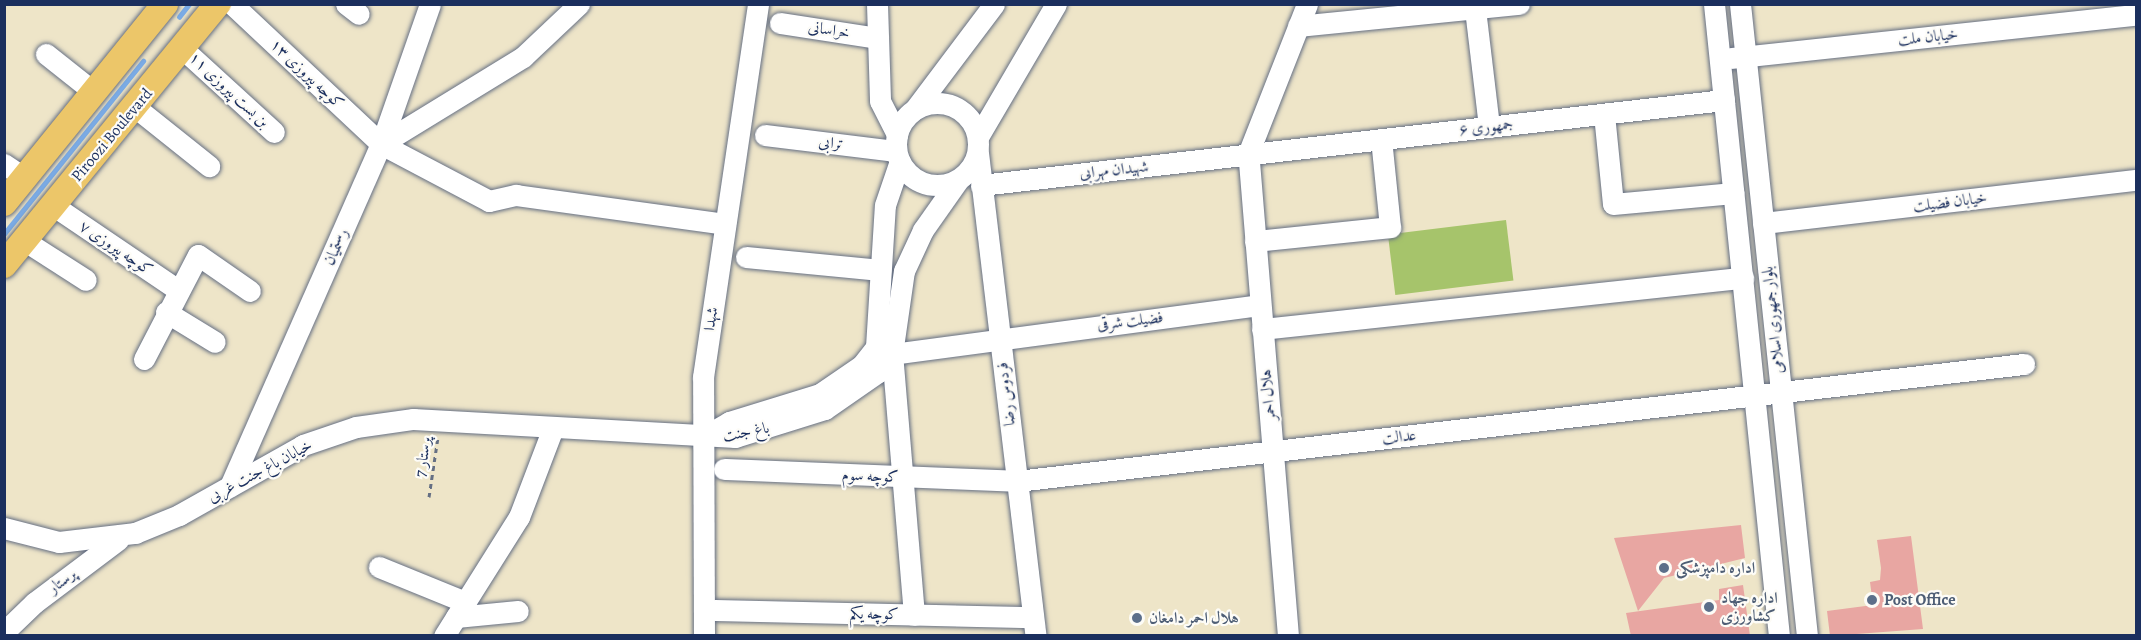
<!DOCTYPE html>
<html>
<head>
<meta charset="utf-8">
<style>
  body { margin:0 }
  #map { position:relative; width:2141px; height:640px; overflow:hidden; background:#eee5c8; font-family:Alegreya,Amiri,serif }
  div>[style] { position:absolute }
  [style*='--x'] { left:calc(var(--x)*1px); top:calc(var(--y)*1px); width:calc(var(--w)*1px); rotate:calc(var(--a)*1deg) }
  .green>* { inset:0; background:#a6c46b; transform-origin:0 0 }
  .stream>* { height:4.5px; margin:-2.25px; padding:0 2.25px; transform-origin:2.25px; border-radius:2.25px; background:#7bace6 }
  .building>* { inset:0; background:#e8a6a2 }
  .path>* { height:3px; margin-top:-1.5px; transform-origin:0; background:repeating-linear-gradient(90deg,#656f83 0 4.5px,transparent 0 9px) }
  .roads { filter:drop-shadow(0 0 2px #656f83) drop-shadow(0 0 2px #656f83) }
  .minor>* { height:21px; margin:-10.5px; padding:0 10.5px; transform-origin:10.5px; border-radius:10.5px; background:#fff }
  .minor>.ring { margin:-10.5px; padding:0; box-sizing:content-box; background:none; border:21px solid #fff; border-radius:50% }
  .major>* { height:26px; margin:-13px; padding:0 13px; transform-origin:13px; border-radius:13px; background:#ecc669 }
  .dots>* { width:16px; height:16px; translate:-50% -50%; box-sizing:border-box; border:3px solid #fdfcf7; border-radius:50% }
  span { translate:-50% -50%; white-space:nowrap; text-align:center; line-height:1.15; -webkit-text-stroke:4.5px #fdfcf7; paint-order:stroke }
  .street-label { font-size:16px; color:#1b2f5e }
  .service-label { font-size:16px; color:#4e5e75; font-weight:700 }
  .left { translate:0 -50%; text-align:left }
  .frame { position:absolute; inset:0; border:6px solid #1b2f5e; pointer-events:none }
</style>
</head>
<body>
<div id="map">
  <div class="green">
    <div style="left:1506px;top:220px;width:61px;height:119px;rotate:83deg"></div>
  </div>
  <div class="stream">
    <div style="--x:179;--y:17;--w:16;--a:-52"></div>
    <div style="--x:4;--y:234;--w:222;--a:-51.2"></div>
  </div>
  <div class="building">
    <div style="clip-path:polygon(1741px 525px,1745px 558px,1664px 578px,1638px 611px,1614px 538px)"></div>
    <div style="clip-path:polygon(1911px 536px,1923px 629px,1830px 636px,1827px 611px,1873px 605px,1870px 582px,1880px 580px,1881px 568px,1877px 540px)"></div>
    <div style="clip-path:polygon(1743px 585px,1750px 636px,1631px 636px,1626px 613px,1719px 600px,1719px 589px)"></div>
  </div>
  <div class="path">
    <div style="--x:429;--y:497;--w:61;--a:-81.5"></div>
  </div>
  <div class="roads">
    <div class="minor">
      <div style="--x:232;--y:4;--w:204;--a:43.2"></div>
      <div style="--x:381;--y:144;--w:122;--a:27.8"></div>
      <div style="--x:489;--y:201;--w:28;--a:-13"></div>
      <div style="--x:516;--y:195;--w:211;--a:7.9"></div>
      <div style="--x:346;--y:4;--w:16;--a:38"></div>
      <div style="--x:877;--y:4;--w:97;--a:88.2"></div>
      <div style="--x:880;--y:101;--w:38;--a:63"></div>
      <div style="--x:1714;--y:4;--w:635;--a:84.13"></div>
      <div style="--x:1740;--y:4;--w:636;--a:83.95"></div>
      <div style="--x:1475;--y:9;--w:119;--a:83.2"></div>
      <div style="--x:780;--y:23;--w:99;--a:8.7"></div>
      <div style="--x:1298;--y:26;--w:222;--a:-5.7"></div>
      <div style="--x:183;--y:49;--w:123;--a:42.4"></div>
      <div style="--x:46;--y:54;--w:61;--a:38.4"></div>
      <div style="--x:1731;--y:58;--w:407;--a:-6.1"></div>
      <div class="ring" style="left:896px;top:103px;width:61px;height:61px"></div>
      <div style="--x:135;--y:107;--w:95;--a:38.6"></div>
      <div style="--x:915;--y:109;--w:131;--a:-53"></div>
      <div style="--x:1604;--y:114;--w:90;--a:84.3"></div>
      <div style="--x:1613;--y:204;--w:121;--a:-5.2"></div>
      <div style="--x:765;--y:135;--w:132;--a:7"></div>
      <div style="--x:978;--y:137;--w:154;--a:-59.6"></div>
      <div style="--x:381;--y:144;--w:167;--a:-31.5"></div>
      <div style="--x:523;--y:57;--w:77;--a:-43.4"></div>
      <div style="--x:978;--y:153;--w:486;--a:83.2"></div>
      <div style="--x:4;--y:164;--w:25;--a:34"></div>
      <div style="--x:981;--y:185;--w:748;--a:-6.53"></div>
      <div style="--x:54;--y:206;--w:150;--a:34.1"></div>
      <div style="--x:1763;--y:223;--w:375;--a:-6.6"></div>
      <div style="--x:25;--y:241;--w:72;--a:32.6"></div>
      <div style="--x:1255;--y:241;--w:136;--a:-5.9"></div>
      <div style="--x:1390;--y:227;--w:88;--a:-95.8"></div>
      <div style="--x:746;--y:257;--w:135;--a:5.5"></div>
      <div style="--x:166;--y:312;--w:57;--a:31.5"></div>
      <div style="--x:1262;--y:329;--w:484;--a:-6.1"></div>
      <div style="--x:144;--y:359;--w:117;--a:-62.6"></div>
      <div style="--x:198;--y:255;--w:63;--a:34.7"></div>
      <div style="--x:705;--y:436;--w:28;--a:-30"></div>
      <div style="--x:729;--y:422;--w:95;--a:-17.1"></div>
      <div style="--x:820;--y:394;--w:51;--a:-34.6"></div>
      <div style="--x:862;--y:365;--w:23;--a:-52"></div>
      <div style="--x:876;--y:347;--w:142;--a:-86.4"></div>
      <div style="--x:885;--y:205;--w:46;--a:-71.2"></div>
      <div style="--x:724;--y:469;--w:293;--a:2.3"></div>
      <div style="--x:1017;--y:481;--w:1014;--a:-6.63"></div>
      <div style="--x:230;--y:486;--w:374;--a:-66.2"></div>
      <div style="--x:381;--y:144;--w:148;--a:-70.7"></div>
      <div style="--x:4;--y:528;--w:57;--a:14.3"></div>
      <div style="--x:59;--y:542;--w:77;--a:-6.8"></div>
      <div style="--x:135;--y:533;--w:48;--a:-22.2"></div>
      <div style="--x:179;--y:515;--w:142;--a:-29.4"></div>
      <div style="--x:303;--y:445;--w:56;--a:-18.8"></div>
      <div style="--x:356;--y:427;--w:58;--a:-8"></div>
      <div style="--x:413;--y:419;--w:323;--a:3.2"></div>
      <div style="--x:735;--y:437;--w:94;--a:-17.3"></div>
      <div style="--x:825;--y:409;--w:65;--a:-34.9"></div>
      <div style="--x:878;--y:372;--w:23;--a:-52"></div>
      <div style="--x:892;--y:354;--w:84;--a:-81.8"></div>
      <div style="--x:904;--y:271;--w:45;--a:-65.1"></div>
      <div style="--x:923;--y:230;--w:62;--a:-54.8"></div>
      <div style="--x:379;--y:567;--w:93;--a:22.1"></div>
      <div style="--x:715;--y:610;--w:318;--a:1.3"></div>
      <div style="--x:914;--y:615;--w:262;--a:-94.8"></div>
      <div style="--x:892;--y:354;--w:371;--a:-7.6"></div>
      <div style="--x:456;--y:617;--w:62;--a:-5.5"></div>
      <div style="--x:4;--y:632;--w:42;--a:-44"></div>
      <div style="--x:34;--y:603;--w:105;--a:-36.9"></div>
      <div style="--x:444;--y:636;--w:141;--a:-57.8"></div>
      <div style="--x:519;--y:517;--w:95;--a:-69.1"></div>
      <div style="--x:704;--y:636;--w:259;--a:-90.2"></div>
      <div style="--x:703;--y:377;--w:377;--a:-81.6"></div>
      <div style="--x:1288;--y:636;--w:484;--a:-94.7"></div>
      <div style="--x:1248;--y:154;--w:161;--a:-68.5"></div>
    </div>
    <div class="major">
      <div style="--x:4;--y:203;--w:256;--a:-51"></div>
      <div style="--x:4;--y:265;--w:338;--a:-50.7"></div>
    </div>
  </div>
  <div class="dots">
    <div style="left:1664px;top:568px;background:#5c6f8a"></div>
    <div style="left:1872px;top:600px;background:#5c6f8a"></div>
    <div style="left:1709px;top:607px;background:#5c6f8a"></div>
    <div style="left:1137px;top:618px;background:#5c6f8a"></div>
  </div>
  <div class="street-label">
    <span style="left:829px;top:30px;rotate:9deg">خراسانی</span>
    <span style="left:1928px;top:37px;rotate:-6deg">خیابان ملت</span>
    <span style="left:307px;top:74px;rotate:43deg">کوچه پیروزی ۱۳</span>
    <span style="left:229px;top:90px;rotate:43deg">بن بست پیروزی ۱۱</span>
    <span style="left:1486px;top:127px;rotate:-7deg">جمهوری ۶</span>
    <span style="left:112px;top:135px;rotate:-50deg">Piroozi Boulevard</span>
    <span style="left:831px;top:143px;rotate:7deg">ترابی</span>
    <span style="left:1114px;top:170px;rotate:-6deg">شهیدان مهرابی</span>
    <span style="left:1950px;top:202px;rotate:-7deg">خیابان فضیلت</span>
    <span style="left:336px;top:247px;rotate:-66deg">رستمیان</span>
    <span style="left:116px;top:248px;rotate:34deg">کوچه پیروزی ۷</span>
    <span style="left:711px;top:319px;rotate:-82deg">شهدا</span>
    <span style="left:1773px;top:320px;rotate:-96deg">بلوار جمهوری اسلامی</span>
    <span style="left:1130px;top:321px;rotate:-7deg">فضیلت شرقی</span>
    <span style="left:1006px;top:394px;rotate:-97deg">فردوس رضا</span>
    <span style="left:1268px;top:395px;rotate:-95deg">هلال احمر</span>
    <span style="left:746px;top:432px;rotate:-11deg">باغ جنت</span>
    <span style="left:1399px;top:437px;rotate:-7deg">عدالت</span>
    <span style="left:423px;top:457px;rotate:-82deg">پرستار 7</span>
    <span style="left:260px;top:471px;rotate:-28deg">خیابان باغ جنت غربی</span>
    <span style="left:870px;top:476px;rotate:2deg">کوچه سوم</span>
    <span style="left:62px;top:581px;rotate:-37deg">پرستار</span>
    <span style="left:874px;top:614px;rotate:1deg">کوچه یکم</span>
  </div>
  <div class="service-label">
    <span class="left" style="left:1676px;top:568px">اداره دامپزشکی</span>
    <span class="left" style="left:1721px;top:607px">اداره جهاد<br>کشاورزی</span>
    <span class="left" style="left:1884px;top:600px">Post Office</span>
    <span class="left" style="left:1149px;top:618px">هلال احمر دامغان</span>
  </div>
  <div class="frame"></div>
</div>
</body>
</html>
